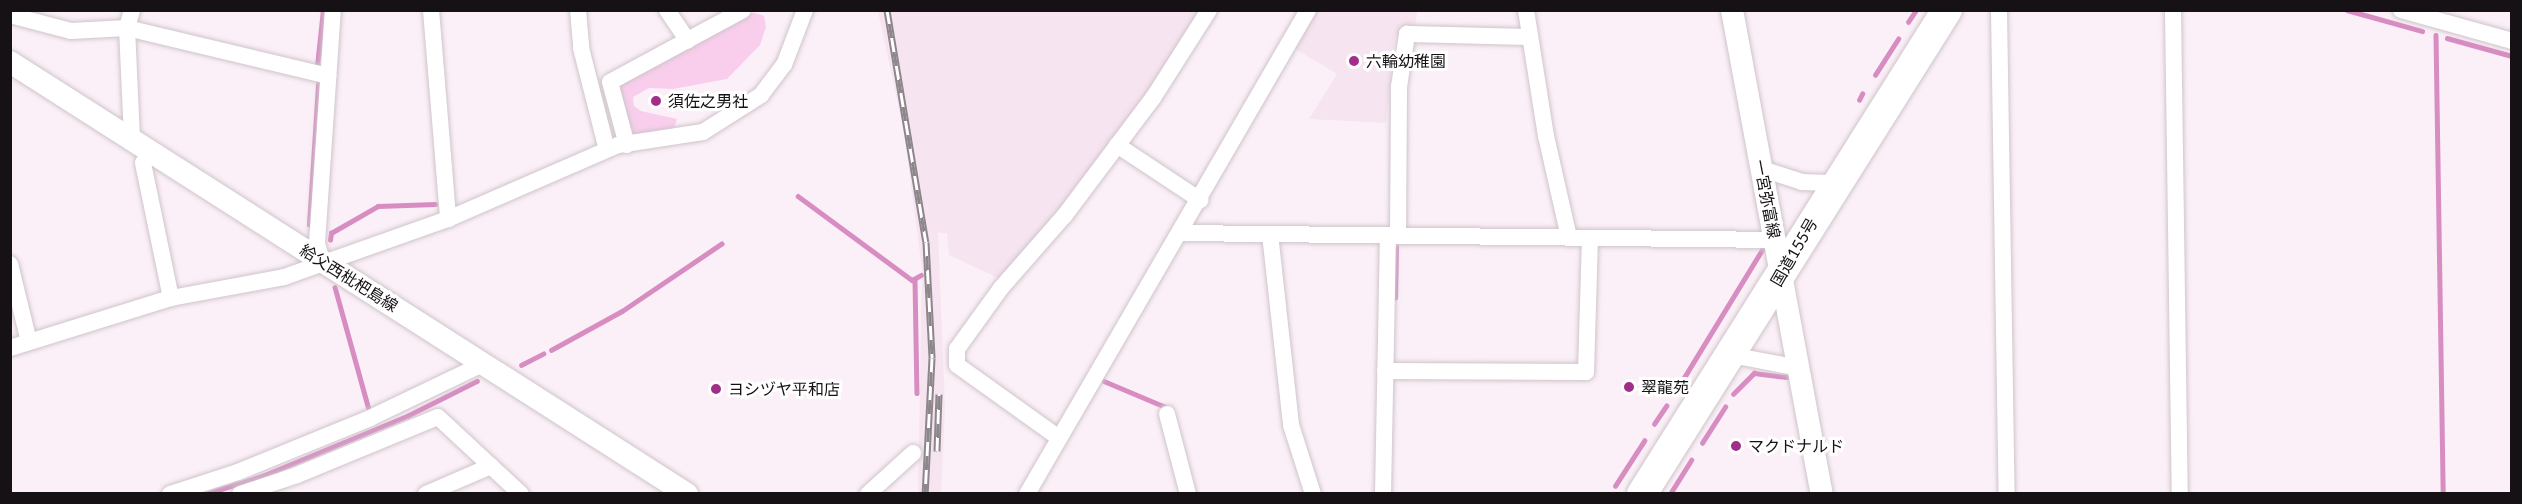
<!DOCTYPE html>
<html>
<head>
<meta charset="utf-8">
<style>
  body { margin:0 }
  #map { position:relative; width:2522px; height:504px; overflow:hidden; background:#fbf0f7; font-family:Lato,"Noto Sans JP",sans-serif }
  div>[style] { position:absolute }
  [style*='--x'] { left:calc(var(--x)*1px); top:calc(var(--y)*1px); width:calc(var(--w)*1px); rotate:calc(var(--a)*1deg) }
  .built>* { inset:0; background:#f6e4f0 }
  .green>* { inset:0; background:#f9ceec }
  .stream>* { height:4.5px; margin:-2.25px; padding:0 2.25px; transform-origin:2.25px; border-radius:2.25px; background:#d78dc2 }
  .roads { filter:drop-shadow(0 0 2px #cfc4cb) drop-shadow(0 0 2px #cfc4cb) }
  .street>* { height:16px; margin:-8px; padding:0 8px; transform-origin:8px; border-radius:8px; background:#fff }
  .secondary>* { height:22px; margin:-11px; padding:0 11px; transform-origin:11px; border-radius:11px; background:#fff }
  .highway>* { height:30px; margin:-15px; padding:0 15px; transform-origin:15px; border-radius:15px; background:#fff }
  .rail>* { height:7px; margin-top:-3.5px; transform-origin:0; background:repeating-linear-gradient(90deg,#fff 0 14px,#8d868b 0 28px); box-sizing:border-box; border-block:2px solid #8d868b }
  .dots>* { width:16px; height:16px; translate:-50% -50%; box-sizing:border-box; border:3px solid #fff; border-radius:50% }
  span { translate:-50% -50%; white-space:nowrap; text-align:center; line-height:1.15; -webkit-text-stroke:6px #fff; paint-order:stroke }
  .poi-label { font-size:16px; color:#151114 }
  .left { translate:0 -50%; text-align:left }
  .street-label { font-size:16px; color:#151114 }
  .frame { position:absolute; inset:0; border:12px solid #151114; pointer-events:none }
</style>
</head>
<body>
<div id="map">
  <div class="built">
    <div style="clip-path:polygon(878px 11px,1202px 11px,1187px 39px,1078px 188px,1000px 279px,949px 255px,947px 233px,938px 233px,945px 407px,941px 493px,918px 493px,922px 269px,904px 132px)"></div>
    <div style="clip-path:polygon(1316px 11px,1417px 11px,1415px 27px,1404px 36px,1395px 35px,1386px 123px,1309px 119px,1337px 74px,1294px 48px)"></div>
  </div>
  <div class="green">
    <div style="clip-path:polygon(755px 13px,764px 16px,766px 27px,760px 45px,727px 79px,673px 89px,649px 88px,633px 97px,634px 106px,641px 111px,677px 119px,672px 133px,630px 135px,617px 85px,743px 16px)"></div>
  </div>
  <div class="stream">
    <div style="--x:2347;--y:10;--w:78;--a:15.6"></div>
    <div style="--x:1908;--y:22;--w:14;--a:-56"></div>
    <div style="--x:2436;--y:35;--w:459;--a:89.1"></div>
    <div style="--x:2447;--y:38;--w:67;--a:15.5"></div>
    <div style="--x:317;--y:66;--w:56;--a:-83.9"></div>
    <div style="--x:1875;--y:75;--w:43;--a:-57.4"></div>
    <div style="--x:1859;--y:100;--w:7;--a:-63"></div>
    <div style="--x:798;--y:196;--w:142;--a:36.4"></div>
    <div style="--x:912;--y:280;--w:10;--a:-29"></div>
    <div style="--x:309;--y:225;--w:141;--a:-86.3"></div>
    <div style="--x:330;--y:240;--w:7;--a:-82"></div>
    <div style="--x:331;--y:233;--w:54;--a:-29.9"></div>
    <div style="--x:378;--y:206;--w:57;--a:-2"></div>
    <div style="--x:915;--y:280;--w:113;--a:89"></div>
    <div style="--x:335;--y:287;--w:131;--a:74.5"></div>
    <div style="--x:1395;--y:298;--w:51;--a:-88.9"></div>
    <div style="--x:551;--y:350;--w:81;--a:-28.8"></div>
    <div style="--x:622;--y:311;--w:120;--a:-34.1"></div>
    <div style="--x:521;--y:365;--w:25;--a:-27"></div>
    <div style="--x:1104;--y:381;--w:69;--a:22.9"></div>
    <div style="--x:1674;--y:394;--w:169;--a:-58.6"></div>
    <div style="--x:1733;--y:394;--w:30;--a:-45"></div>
    <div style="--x:1754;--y:373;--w:33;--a:7"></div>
    <div style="--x:1654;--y:424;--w:22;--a:-56"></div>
    <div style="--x:1702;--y:443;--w:43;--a:-57.4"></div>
    <div style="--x:1615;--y:486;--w:54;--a:-57.2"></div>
    <div style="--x:206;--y:494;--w:59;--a:-17.8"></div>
    <div style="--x:262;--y:476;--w:157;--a:-22.5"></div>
    <div style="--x:407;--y:416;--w:78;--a:-26.6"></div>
    <div style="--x:1670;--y:494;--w:40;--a:-58"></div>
  </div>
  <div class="roads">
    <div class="street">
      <div style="--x:132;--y:10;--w:19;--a:106"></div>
      <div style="--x:127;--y:28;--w:111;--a:87.4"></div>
      <div style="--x:431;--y:10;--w:210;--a:85.3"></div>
      <div style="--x:578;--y:10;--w:38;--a:85"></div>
      <div style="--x:581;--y:48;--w:105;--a:75.7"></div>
      <div style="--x:667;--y:10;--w:37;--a:56"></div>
      <div style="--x:1526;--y:10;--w:128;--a:81"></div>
      <div style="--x:1546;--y:136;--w:104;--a:77.2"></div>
      <div style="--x:1999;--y:10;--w:484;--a:89.1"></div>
      <div style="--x:2173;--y:10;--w:484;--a:89.2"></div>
      <div style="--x:2401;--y:10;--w:115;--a:15.6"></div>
      <div style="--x:10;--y:15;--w:63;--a:14.7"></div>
      <div style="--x:71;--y:31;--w:56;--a:-3.1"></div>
      <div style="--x:127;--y:28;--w:207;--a:13.4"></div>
      <div style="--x:627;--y:145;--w:65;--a:-105.1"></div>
      <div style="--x:610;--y:82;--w:151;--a:-28.4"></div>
      <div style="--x:1117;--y:145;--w:100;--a:33.5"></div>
      <div style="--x:151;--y:151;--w:14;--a:124"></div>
      <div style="--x:143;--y:163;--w:138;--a:78.3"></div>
      <div style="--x:1762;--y:169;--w:42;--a:18"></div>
      <div style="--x:1802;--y:182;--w:34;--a:2"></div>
      <div style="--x:1180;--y:233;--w:595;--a:0.67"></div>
      <div style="--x:1270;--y:234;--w:192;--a:83.7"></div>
      <div style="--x:1291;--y:425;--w:72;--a:72.3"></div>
      <div style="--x:1398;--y:235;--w:148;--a:-89.6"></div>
      <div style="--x:1399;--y:87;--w:54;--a:-81.4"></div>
      <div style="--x:1407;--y:34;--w:123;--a:1.4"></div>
      <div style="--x:322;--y:261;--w:19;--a:-106"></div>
      <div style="--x:317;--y:243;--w:234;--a:-86.1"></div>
      <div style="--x:10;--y:264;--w:80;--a:76.3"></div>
      <div style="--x:10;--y:348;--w:169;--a:-17.3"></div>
      <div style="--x:171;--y:298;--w:115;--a:-10.5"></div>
      <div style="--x:284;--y:277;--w:174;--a:-19.5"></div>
      <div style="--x:448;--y:219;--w:185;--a:-23.5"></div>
      <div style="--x:618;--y:145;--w:86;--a:-8.7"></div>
      <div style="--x:703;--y:132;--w:69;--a:-32.5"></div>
      <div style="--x:761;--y:95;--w:38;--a:-53"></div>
      <div style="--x:784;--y:65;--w:59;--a:-69.1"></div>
      <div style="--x:1731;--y:355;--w:69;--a:10.8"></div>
      <div style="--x:1385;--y:371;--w:201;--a:0.3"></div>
      <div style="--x:1586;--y:372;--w:134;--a:-88.3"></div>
      <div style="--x:1167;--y:414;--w:83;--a:75.3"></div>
      <div style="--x:1059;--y:438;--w:125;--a:-144.4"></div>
      <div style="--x:957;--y:365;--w:16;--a:-90"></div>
      <div style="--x:957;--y:349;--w:75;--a:-54.2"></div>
      <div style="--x:1001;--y:288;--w:97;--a:-48.8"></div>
      <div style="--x:1065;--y:215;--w:146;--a:-53.1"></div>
      <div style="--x:1153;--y:98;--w:104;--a:-57.5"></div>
      <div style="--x:170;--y:494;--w:71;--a:-17.9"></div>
      <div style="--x:238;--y:472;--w:143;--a:-22.2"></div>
      <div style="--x:370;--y:418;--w:127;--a:-25.6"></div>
      <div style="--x:240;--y:494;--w:60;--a:-18.4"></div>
      <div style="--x:297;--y:475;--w:152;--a:-22.4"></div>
      <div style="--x:438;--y:417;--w:113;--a:42.9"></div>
      <div style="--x:426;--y:494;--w:71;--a:-23.3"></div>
      <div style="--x:868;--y:494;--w:61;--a:-42.3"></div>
      <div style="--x:1027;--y:494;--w:560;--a:-59.86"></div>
      <div style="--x:1383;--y:494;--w:259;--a:-88.9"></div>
    </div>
    <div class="secondary">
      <div style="--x:1732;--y:10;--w:492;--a:79.5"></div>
      <div style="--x:10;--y:62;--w:803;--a:32.54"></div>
    </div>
    <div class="highway">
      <div style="--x:1642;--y:494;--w:572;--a:-57.78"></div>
    </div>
  </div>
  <div class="rail">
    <div style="--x:887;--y:10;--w:235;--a:80.5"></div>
    <div style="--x:926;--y:242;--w:116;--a:87"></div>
    <div style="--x:932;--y:358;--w:136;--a:92.9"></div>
    <div style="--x:937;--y:451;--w:57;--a:-88"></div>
  </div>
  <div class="dots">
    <div style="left:1354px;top:61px;background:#a12e89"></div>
    <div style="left:656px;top:101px;background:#a12e89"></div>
    <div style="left:1629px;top:387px;background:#a12e89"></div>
    <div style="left:716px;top:389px;background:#a12e89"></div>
    <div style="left:1736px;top:446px;background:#a12e89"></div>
  </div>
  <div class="poi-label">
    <span class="left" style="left:1366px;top:61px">六輪幼稚園</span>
    <span class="left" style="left:668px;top:101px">須佐之男社</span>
    <span class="left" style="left:1641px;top:387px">翠龍苑</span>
    <span class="left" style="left:728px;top:389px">ヨシヅヤ平和店</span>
    <span class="left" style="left:1748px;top:446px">マクドナルド</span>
  </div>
  <div class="street-label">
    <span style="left:1767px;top:199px;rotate:79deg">一宮弥富線</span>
    <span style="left:1794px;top:252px;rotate:-60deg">国道155号</span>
    <span style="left:349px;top:278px;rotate:32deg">給父西枇杷島線</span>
  </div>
  <div class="frame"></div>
</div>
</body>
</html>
